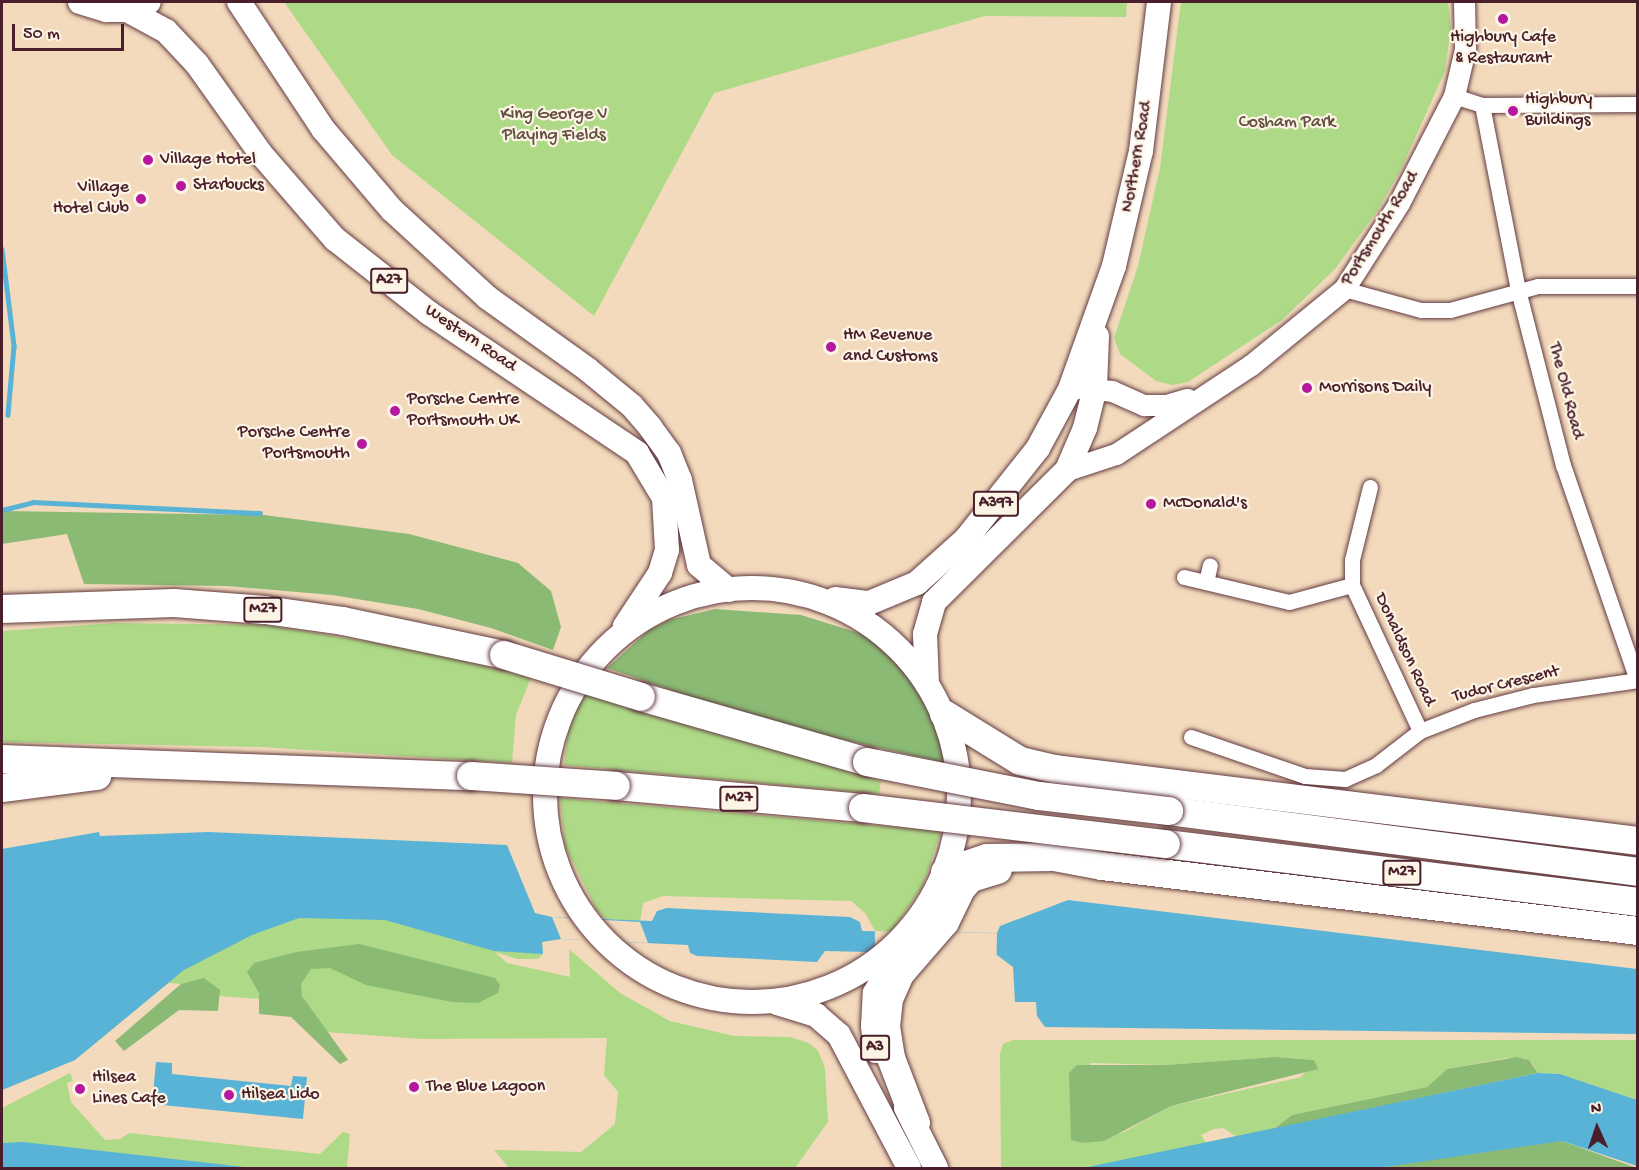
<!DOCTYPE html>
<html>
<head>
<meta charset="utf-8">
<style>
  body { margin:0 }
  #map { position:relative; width:1639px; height:1170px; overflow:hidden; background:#f3dabc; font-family:"Gochi Hand",sans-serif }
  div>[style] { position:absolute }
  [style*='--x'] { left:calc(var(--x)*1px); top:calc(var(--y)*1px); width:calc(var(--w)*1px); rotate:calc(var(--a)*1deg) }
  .green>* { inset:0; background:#aeda87 }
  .forest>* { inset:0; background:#8aba74 }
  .water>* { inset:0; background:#58b3d6 }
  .pier>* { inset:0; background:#f3dabc; transform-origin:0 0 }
  .stream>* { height:4.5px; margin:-2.25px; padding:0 2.25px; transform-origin:2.25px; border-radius:2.25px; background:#58b3d6 }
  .roads { filter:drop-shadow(0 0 2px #633b41) drop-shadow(0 0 2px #633b41) }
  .street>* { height:15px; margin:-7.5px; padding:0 7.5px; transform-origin:7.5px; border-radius:7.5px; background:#fff }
  .secondary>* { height:21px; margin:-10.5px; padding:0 10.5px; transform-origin:10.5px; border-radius:10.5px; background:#fff }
  .primary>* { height:24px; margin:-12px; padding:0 12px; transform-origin:12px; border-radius:12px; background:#fff }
  .primary>.ring { margin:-12px; padding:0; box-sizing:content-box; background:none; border:24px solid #fff; border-radius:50% }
  .highway>* { height:28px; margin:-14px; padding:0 14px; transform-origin:14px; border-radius:14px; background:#fff }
  .bridges { filter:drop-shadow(0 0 2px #633b41) drop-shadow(0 0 2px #633b41) }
  .highway-bridge>* { height:28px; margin:-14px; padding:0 14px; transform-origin:14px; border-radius:14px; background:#fff }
  .dots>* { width:16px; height:16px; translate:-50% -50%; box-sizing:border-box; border:3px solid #fcf5e5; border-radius:50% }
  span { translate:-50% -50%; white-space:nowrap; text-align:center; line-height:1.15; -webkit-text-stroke:4.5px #fcf5e5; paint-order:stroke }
  .shield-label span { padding:2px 4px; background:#fcf5e5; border:2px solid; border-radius:4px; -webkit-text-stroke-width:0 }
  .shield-label { font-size:16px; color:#4a1f2b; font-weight:700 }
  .poi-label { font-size:18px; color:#4a1f2b }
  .left { translate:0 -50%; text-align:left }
  .right { translate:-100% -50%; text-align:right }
  .park-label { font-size:18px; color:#634e42 }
  .street-label { font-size:18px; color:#4a1f2b }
  .frame { position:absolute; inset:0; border:3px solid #4a1f2b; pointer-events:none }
  .north { position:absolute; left:1567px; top:1098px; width:60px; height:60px; -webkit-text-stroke:4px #fcf5e5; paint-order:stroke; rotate:357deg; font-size:16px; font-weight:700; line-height:24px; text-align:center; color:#4a1f2b }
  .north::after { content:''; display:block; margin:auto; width:21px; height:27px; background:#4a1f2b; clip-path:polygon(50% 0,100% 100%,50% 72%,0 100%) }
  .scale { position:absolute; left:12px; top:24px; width:112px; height:27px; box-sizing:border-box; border:3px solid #4a1f2b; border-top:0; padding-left:8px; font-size:18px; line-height:21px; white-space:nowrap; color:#4a1f2b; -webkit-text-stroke:4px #fcf5e5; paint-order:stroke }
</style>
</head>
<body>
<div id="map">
  <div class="green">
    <div style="clip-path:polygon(284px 2px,1127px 2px,1126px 17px,985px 16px,714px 93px,594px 316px,392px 155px)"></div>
    <div style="clip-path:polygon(1181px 2px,1448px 2px,1451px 27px,1445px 71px,1402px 167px,1378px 210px,1335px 269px,1282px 320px,1188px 382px,1172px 385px,1156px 381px,1120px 354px,1114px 338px,1138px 266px,1160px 168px)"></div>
    <div style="clip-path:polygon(115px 623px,266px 625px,426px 651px,531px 678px,516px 715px,512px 763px,261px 747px,2px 742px,2px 631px)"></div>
    <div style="clip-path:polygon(583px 692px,881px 781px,879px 794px,564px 765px,568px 733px)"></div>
    <div style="clip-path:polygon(560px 798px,941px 831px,923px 886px,892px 931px,875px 931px,866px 914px,851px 901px,663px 896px,643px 903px,640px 922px,607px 920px,596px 909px,565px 846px)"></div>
    <div style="clip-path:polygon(128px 870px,542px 942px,543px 954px,538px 959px,517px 959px,495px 952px,507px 963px,570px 977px,569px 949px,620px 993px,670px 1021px,734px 1036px,790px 1037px,809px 1043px,818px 1051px,825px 1068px,828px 1122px,795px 1168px,509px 1168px,494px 1150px,581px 1152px,615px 1124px,618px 1092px,604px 1075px,607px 1038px,422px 1039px,325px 1032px,300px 992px,260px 999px,219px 996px,217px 987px,168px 983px,75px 1060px,2px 1090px,2px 876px)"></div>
    <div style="clip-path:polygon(evenodd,1013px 1040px,1637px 1040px,1637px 1100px,1560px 1074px,1538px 1073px,1533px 1064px,1524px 1058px,1506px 1058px,1447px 1069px,1427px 1087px,1292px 1115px,1274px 1129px,1237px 1137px,1223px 1128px,1214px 1129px,1201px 1135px,1207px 1144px,1083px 1168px,1001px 1168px,1000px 1054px,1003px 1044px,1013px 1040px,1275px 1057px,1314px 1060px,1301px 1077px,1171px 1106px,1124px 1132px,1082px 1143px,1071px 1140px,1091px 1063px,1166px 1065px,1275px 1057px)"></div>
    <div style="clip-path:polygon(70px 1073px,73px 1081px,67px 1083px,71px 1102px,105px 1140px,120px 1139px,129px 1133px,320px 1154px,343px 1132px,350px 1134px,347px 1168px,185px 1168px,2px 1152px,2px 1108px)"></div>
  </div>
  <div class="forest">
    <div style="clip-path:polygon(2px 511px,264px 515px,409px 534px,518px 563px,551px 591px,561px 627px,553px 650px,491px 628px,418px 609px,332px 595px,227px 586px,84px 584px,67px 534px,2px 544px)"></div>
    <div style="clip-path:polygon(715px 609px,801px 615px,865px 635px,899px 659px,930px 707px,946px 763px,757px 720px,607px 668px,648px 631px,669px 620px)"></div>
    <div style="clip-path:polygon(359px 944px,495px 978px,500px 985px,498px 993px,478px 1003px,452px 1002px,366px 985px,330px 968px,311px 969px,301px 984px,302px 996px,348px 1060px,340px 1064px,291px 1017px,259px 1014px,259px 993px,247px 972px,254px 963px,296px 952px)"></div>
    <div style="clip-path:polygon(204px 978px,220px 990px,218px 1011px,179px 1010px,124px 1051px,115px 1041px,181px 984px)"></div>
    <div style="clip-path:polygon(1275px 1057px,1314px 1060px,1318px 1069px,1171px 1106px,1104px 1141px,1082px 1143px,1071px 1140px,1069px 1073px,1077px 1065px,1166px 1065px)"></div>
    <div style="clip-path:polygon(1517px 1057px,1529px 1060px,1538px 1073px,1274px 1129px,1292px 1115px,1427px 1087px,1447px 1069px)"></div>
    <div style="clip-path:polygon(1562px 1141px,1637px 1168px,1378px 1168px,1532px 1143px)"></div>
  </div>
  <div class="water">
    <div style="clip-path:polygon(99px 832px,100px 836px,208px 832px,507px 845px,535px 913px,552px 917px,652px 921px,657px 911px,667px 908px,850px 917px,860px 922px,862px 931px,997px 933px,1000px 926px,1068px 900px,1637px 969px,1637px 1034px,1045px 1027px,1037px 1016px,1036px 1002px,1015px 1002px,1013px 967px,997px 955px,825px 951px,817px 962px,697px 956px,690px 953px,688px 945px,561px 939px,542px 942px,543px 954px,494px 951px,385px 920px,299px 918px,252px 935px,184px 970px,75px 1060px,2px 1090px,2px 849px)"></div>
    <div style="clip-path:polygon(156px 1062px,172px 1063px,172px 1074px,291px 1086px,293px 1076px,307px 1077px,303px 1119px,152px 1104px)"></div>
    <div style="clip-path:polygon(1538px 1073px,1560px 1074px,1637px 1100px,1637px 1166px,1562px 1141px,1378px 1168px,1083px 1168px)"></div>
    <div style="clip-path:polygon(23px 1142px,253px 1168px,2px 1168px,2px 1143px)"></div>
  </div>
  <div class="pier">
    <div style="clip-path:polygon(552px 917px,640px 922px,648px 943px,561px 939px)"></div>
    <div style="left:875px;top:931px;width:122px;height:26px;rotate:1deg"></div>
  </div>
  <div class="stream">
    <div style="--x:2;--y:249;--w:98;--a:82.9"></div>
    <div style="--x:14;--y:346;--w:69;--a:95"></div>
    <div style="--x:2;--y:510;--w:32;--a:-14"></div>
    <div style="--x:33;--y:502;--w:227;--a:2.8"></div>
  </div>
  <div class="roads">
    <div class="street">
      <div style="--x:1454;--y:96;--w:29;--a:18"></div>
      <div style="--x:1482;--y:105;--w:156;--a:-0.4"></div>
      <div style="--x:1482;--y:105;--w:188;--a:79"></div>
      <div style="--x:1518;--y:290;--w:181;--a:75.6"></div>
      <div style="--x:1563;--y:465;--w:227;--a:71"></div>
      <div style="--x:1344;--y:289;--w:80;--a:15.3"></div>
      <div style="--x:1421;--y:310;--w:29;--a:0"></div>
      <div style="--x:1450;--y:310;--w:91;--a:-15.3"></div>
      <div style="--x:1538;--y:286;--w:100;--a:0"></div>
      <div style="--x:1370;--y:487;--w:75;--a:103.9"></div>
      <div style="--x:1352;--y:560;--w:25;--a:90"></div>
      <div style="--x:1352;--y:585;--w:161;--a:65"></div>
      <div style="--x:1184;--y:577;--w:108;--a:13.4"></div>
      <div style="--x:1289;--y:602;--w:65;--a:-15.1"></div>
      <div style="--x:1206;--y:582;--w:17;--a:-77"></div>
      <div style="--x:1191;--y:737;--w:120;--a:18.9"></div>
      <div style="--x:1305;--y:776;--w:40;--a:4.3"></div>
      <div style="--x:1345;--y:779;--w:34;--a:-24"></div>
      <div style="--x:1376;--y:765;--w:56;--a:-37.7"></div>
      <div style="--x:1420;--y:731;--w:58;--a:-21.3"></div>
      <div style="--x:1474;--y:710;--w:61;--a:-14.3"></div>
      <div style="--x:1533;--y:695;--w:106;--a:-8.1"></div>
    </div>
    <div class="secondary">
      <div style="--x:1079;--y:388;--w:33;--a:5"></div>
      <div style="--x:1112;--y:391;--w:35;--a:24"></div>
      <div style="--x:1144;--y:405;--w:22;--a:0"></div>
      <div style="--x:1166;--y:405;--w:22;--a:-16"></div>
      <div style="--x:1067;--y:470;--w:52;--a:-18.1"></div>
      <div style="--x:1116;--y:454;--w:162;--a:-33.4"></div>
      <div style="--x:1251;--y:365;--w:120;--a:-39.3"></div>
      <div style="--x:1344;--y:289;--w:102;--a:-57.4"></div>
      <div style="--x:1399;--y:203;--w:120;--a:-62.8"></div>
      <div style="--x:1454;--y:96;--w:48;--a:-76.8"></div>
      <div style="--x:1465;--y:49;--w:47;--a:-91.2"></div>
    </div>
    <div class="primary">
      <div style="--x:80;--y:2;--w:28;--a:17"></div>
      <div style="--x:107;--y:10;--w:20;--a:0"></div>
      <div style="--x:127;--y:10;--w:23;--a:-20"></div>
      <div style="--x:239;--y:2;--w:152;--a:56.5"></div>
      <div style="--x:323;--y:129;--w:106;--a:49.6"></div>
      <div style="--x:392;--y:210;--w:130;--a:42.5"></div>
      <div style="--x:488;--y:298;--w:122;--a:35.6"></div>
      <div style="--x:587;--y:369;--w:58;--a:39.4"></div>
      <div style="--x:632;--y:406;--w:28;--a:49"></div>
      <div style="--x:650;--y:427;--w:32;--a:54"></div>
      <div style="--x:669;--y:453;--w:29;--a:68"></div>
      <div style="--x:680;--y:480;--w:87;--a:77.4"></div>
      <div style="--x:699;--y:565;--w:39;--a:40"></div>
      <div style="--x:127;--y:10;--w:44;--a:28.3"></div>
      <div style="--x:166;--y:31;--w:45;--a:46.8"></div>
      <div style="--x:197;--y:64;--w:110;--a:54.6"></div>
      <div style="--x:261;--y:154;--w:113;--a:49"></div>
      <div style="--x:335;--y:239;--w:120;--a:38.2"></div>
      <div style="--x:429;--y:313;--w:251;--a:33.9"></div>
      <div style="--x:637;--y:453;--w:52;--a:59"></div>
      <div style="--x:664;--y:498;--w:52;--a:86.7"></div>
      <div style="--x:667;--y:550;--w:24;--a:107"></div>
      <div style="--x:660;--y:573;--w:64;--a:123.4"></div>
      <div class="ring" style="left:545px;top:588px;width:390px;height:390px"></div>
      <div style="--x:835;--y:599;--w:34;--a:7"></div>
      <div style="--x:869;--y:603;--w:52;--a:-22.6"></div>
      <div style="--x:917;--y:583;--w:66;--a:-41.9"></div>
      <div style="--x:966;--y:539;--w:116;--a:-51.6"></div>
      <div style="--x:1038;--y:448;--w:67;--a:-61.5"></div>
      <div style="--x:1070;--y:389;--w:131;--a:-70.3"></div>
      <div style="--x:1114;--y:266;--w:118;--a:-76.8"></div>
      <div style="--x:1141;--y:151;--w:150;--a:-83.1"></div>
      <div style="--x:927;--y:684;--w:50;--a:-92.3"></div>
      <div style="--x:925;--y:634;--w:33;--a:-74"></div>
      <div style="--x:934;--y:602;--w:187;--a:-44.8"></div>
      <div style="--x:1067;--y:470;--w:46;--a:-66.8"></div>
      <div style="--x:1085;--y:428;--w:41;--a:-76"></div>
      <div style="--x:1095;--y:388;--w:52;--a:-87.8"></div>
      <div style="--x:777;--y:1003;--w:41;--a:17.1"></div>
      <div style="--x:816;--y:1015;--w:30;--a:41"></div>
      <div style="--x:839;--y:1035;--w:150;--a:62.2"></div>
      <div style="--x:876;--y:1051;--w:25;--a:-97"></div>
      <div style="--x:873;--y:1026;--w:33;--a:-87"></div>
      <div style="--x:875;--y:993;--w:48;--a:-60.3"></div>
      <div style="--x:906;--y:1108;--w:67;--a:63.4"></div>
    </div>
    <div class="highway">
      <div style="--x:2;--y:609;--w:172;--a:-2"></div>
      <div style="--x:174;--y:603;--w:91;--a:4.4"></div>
      <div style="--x:265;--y:610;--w:79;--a:8"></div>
      <div style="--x:343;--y:621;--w:165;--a:11.9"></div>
      <div style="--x:641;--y:697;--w:235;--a:16"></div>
      <div style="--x:944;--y:714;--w:89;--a:31.7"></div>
      <div style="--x:1020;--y:761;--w:35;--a:13"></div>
      <div style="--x:1054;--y:769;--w:588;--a:7.03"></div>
      <div style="--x:2;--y:759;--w:469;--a:2.1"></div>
      <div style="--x:616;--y:786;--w:248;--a:5.1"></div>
      <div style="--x:2;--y:788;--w:96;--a:-7.2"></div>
      <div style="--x:1169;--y:811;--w:473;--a:7.4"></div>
      <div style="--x:1166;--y:844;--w:476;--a:7"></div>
      <div style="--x:945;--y:872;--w:44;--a:-18.4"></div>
      <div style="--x:987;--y:858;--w:67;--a:-0.9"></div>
      <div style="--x:1054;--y:857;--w:49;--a:10.6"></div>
      <div style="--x:1102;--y:866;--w:540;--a:6.91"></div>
      <div style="--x:916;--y:1123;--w:70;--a:-111"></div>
      <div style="--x:891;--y:1058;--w:31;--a:-99"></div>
      <div style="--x:886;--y:1027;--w:28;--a:-84"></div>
      <div style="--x:889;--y:999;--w:27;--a:-66"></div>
      <div style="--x:900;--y:974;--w:69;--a:-49.1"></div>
      <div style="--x:945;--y:922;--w:37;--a:-64"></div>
      <div style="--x:961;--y:889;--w:15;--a:-48"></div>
      <div style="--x:971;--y:878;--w:28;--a:-17"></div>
    </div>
  </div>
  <div class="bridges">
    <div class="highway-bridge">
      <div style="--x:504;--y:655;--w:143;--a:17"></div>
      <div style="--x:867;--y:762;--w:175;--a:11.2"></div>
      <div style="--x:1039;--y:796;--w:131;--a:6.6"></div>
      <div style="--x:471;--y:776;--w:145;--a:3.9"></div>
      <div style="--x:863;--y:808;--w:305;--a:6.8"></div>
    </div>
  </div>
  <div class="dots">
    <div style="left:1503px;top:19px;background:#b5179e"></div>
    <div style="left:1513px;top:111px;background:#b5179e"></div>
    <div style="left:148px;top:160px;background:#b5179e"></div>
    <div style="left:181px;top:186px;background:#b5179e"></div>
    <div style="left:141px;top:199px;background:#b5179e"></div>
    <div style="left:831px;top:347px;background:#b5179e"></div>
    <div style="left:1307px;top:388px;background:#b5179e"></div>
    <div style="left:395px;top:411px;background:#b5179e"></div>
    <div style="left:362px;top:444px;background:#b5179e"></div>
    <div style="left:1151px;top:504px;background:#b5179e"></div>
    <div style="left:414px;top:1087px;background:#b5179e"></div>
    <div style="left:80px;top:1089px;background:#b5179e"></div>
    <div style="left:229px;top:1095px;background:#b5179e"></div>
  </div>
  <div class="shield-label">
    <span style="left:389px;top:281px">A27</span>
    <span style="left:996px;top:504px">A397</span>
    <span style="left:263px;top:610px">M27</span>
    <span style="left:739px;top:799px">M27</span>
    <span style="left:1402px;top:873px">M27</span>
    <span style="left:875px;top:1048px">A3</span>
  </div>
  <div class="poi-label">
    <span style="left:1503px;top:49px">Highbury Cafe<br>&amp; Restaurant</span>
    <span class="left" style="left:1525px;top:111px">Highbury<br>Buildings</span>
    <span class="left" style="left:160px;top:160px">Village Hotel</span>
    <span class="left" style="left:193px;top:186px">Starbucks</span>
    <span class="right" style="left:129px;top:199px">Village<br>Hotel Club</span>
    <span class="left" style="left:843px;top:347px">HM Revenue<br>and Customs</span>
    <span class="left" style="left:1319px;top:388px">Morrisons Daily</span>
    <span class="left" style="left:407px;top:411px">Porsche Centre<br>Portsmouth UK</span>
    <span class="right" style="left:350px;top:444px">Porsche Centre<br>Portsmouth</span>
    <span class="left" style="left:1163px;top:504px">McDonald's</span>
    <span class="left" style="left:92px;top:1089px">Hilsea<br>Lines Cafe</span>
    <span class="left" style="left:426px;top:1087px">The Blue Lagoon</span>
    <span class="left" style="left:241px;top:1095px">Hilsea Lido</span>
  </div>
  <div class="park-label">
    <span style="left:554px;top:126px">King George V<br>Playing Fields</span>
    <span style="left:1287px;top:123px">Cosham Park</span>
  </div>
  <div class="street-label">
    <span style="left:1138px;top:157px;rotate:-80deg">Northern Road</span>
    <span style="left:1381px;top:229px;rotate:-58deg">Portsmouth Road</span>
    <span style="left:470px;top:339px;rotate:34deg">Western Road</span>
    <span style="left:1565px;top:391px;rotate:76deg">The Old Road</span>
    <span style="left:1404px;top:650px;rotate:65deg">Donaldson Road</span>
    <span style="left:1506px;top:685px;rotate:-14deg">Tudor Crescent</span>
  </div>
  <div class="frame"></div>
  <div class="north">N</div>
  <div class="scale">50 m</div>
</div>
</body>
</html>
